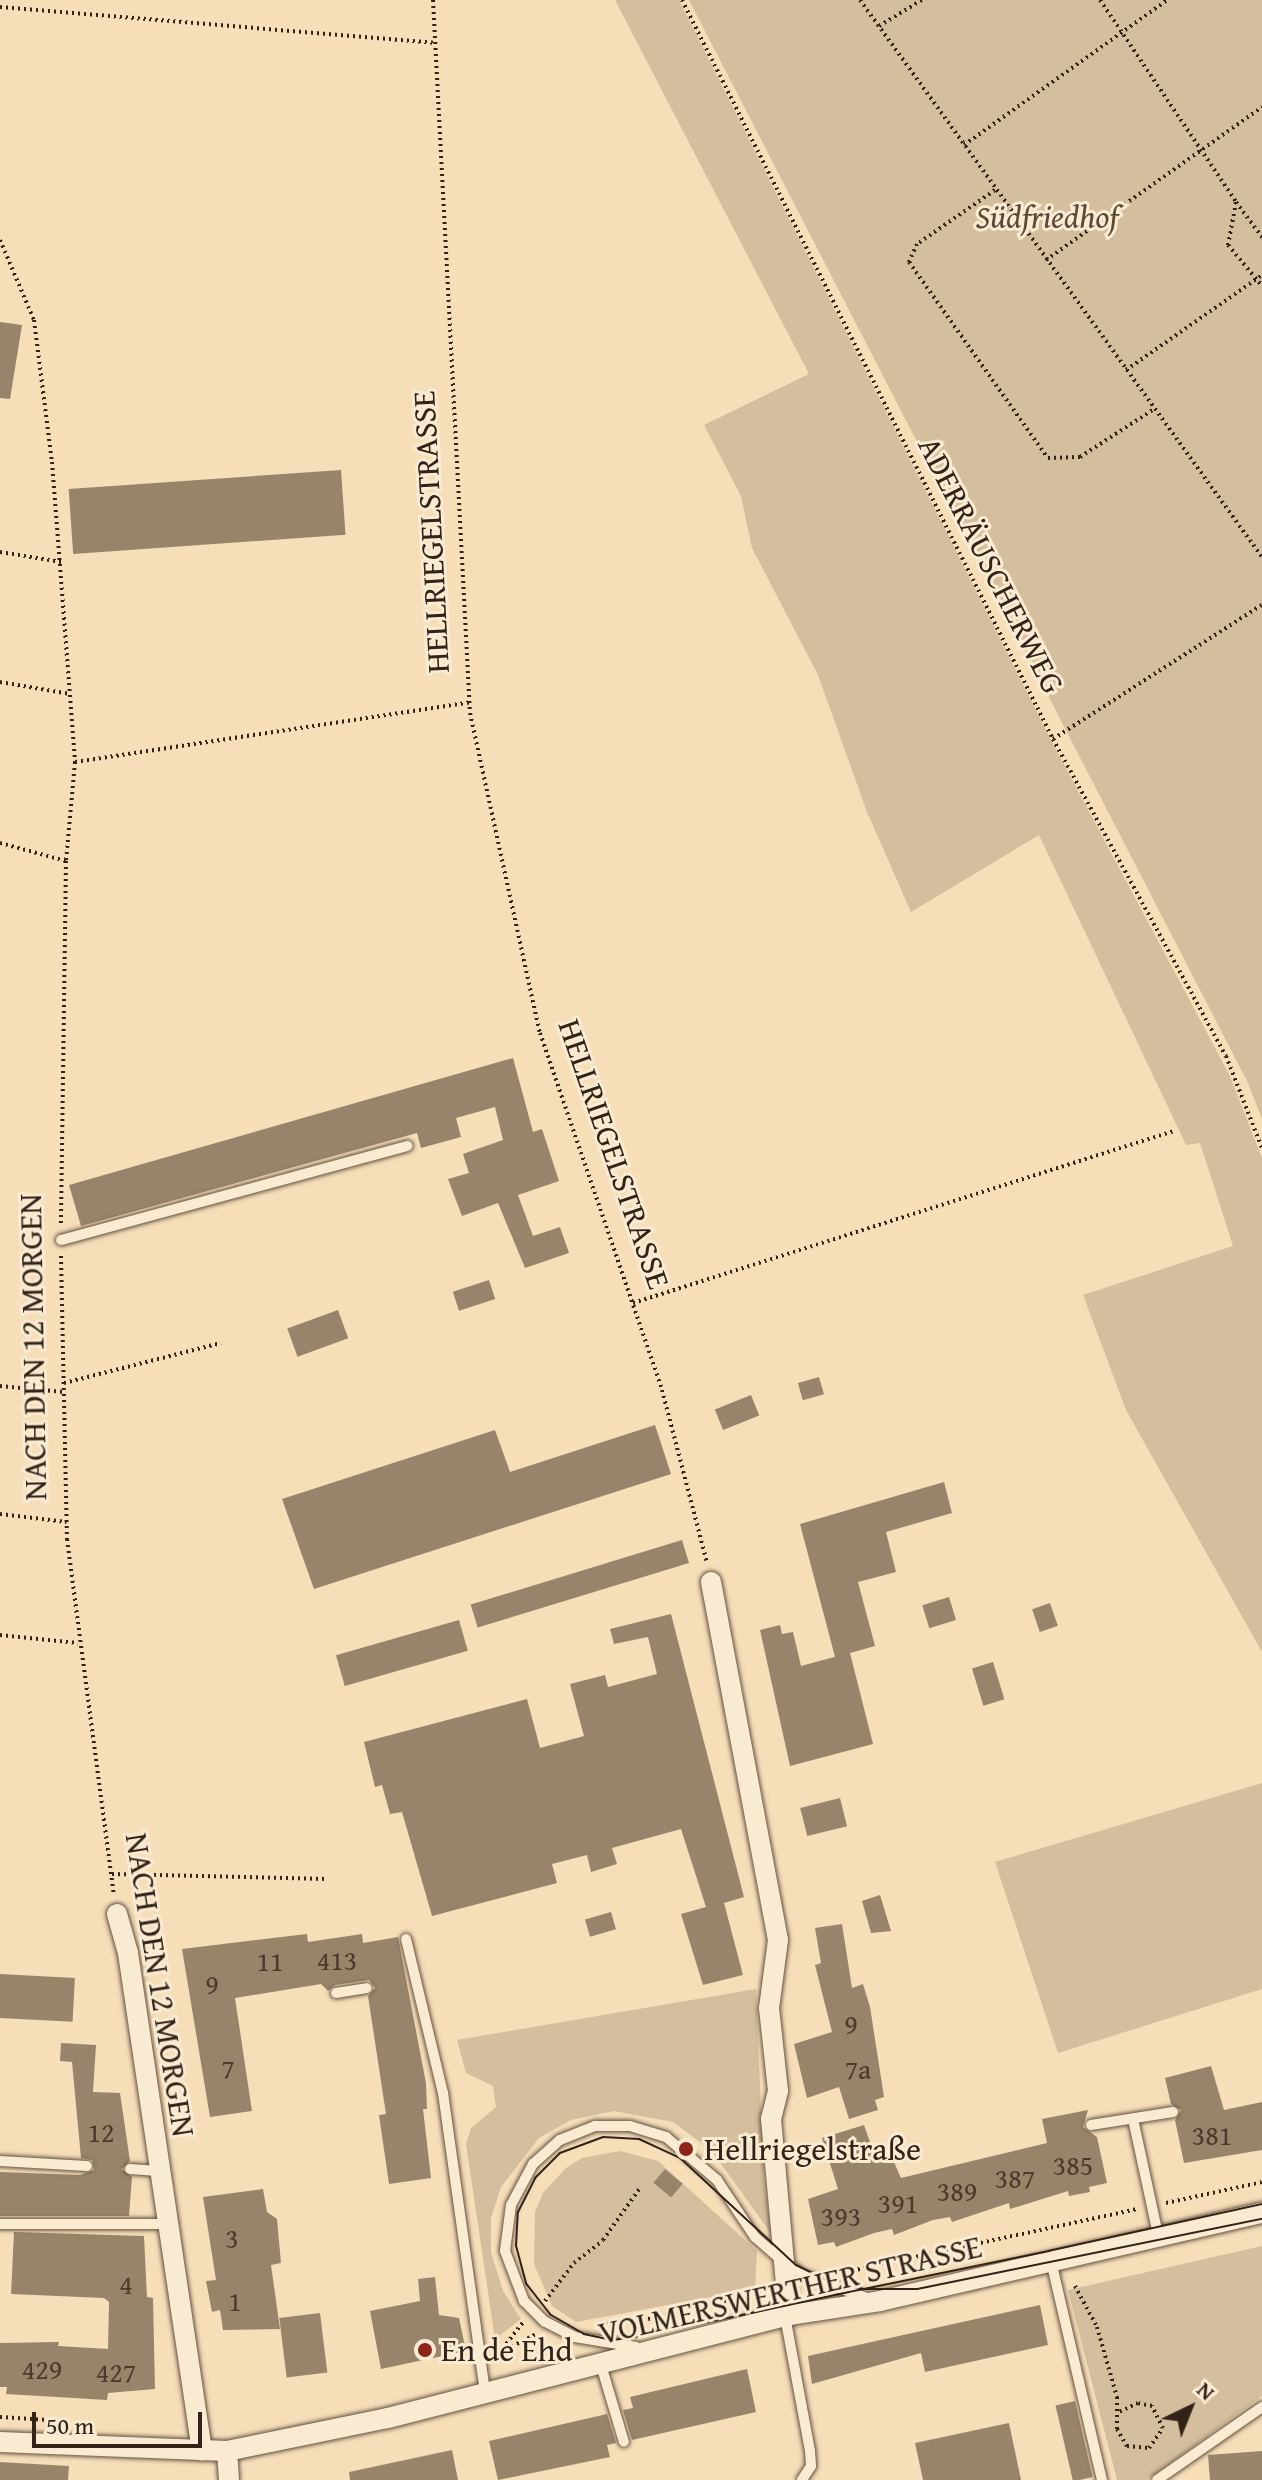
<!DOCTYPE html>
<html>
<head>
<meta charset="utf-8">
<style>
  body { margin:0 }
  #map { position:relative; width:1262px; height:2480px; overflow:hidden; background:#f6deb9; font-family:"Gentium Book Plus",serif }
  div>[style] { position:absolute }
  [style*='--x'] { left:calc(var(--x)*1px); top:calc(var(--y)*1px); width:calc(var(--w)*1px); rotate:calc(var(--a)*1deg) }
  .green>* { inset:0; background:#d5be9d }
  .building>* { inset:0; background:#98846b; transform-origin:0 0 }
  .path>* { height:4px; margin-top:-2px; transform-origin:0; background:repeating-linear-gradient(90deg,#322217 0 2px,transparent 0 6px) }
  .roads { filter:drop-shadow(0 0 2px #635140) drop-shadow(0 0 2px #635140) }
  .service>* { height:10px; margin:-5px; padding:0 5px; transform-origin:5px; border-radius:5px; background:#f9ead2 }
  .minor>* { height:20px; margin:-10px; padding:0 10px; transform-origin:10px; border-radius:10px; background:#f9ead2 }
  .tram>* { height:2px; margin:-1px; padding:0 1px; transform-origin:1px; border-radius:1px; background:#322217 }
  .dots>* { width:22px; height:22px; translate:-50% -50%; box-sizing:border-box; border:4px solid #f9ead2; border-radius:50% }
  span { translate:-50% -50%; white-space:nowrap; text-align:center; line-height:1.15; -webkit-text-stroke:6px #f9ead2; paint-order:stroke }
  .number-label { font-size:28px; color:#4c3a2c }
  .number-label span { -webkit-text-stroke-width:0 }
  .park-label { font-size:32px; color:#5b4938; font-style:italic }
  .street-label { font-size:32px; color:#322217 }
  .poi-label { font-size:32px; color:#322217 }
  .left { translate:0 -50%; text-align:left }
  .north { position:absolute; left:1150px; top:2368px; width:80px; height:80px; -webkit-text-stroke:6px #f9ead2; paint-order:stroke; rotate:43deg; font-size:22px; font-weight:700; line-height:32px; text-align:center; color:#322217 }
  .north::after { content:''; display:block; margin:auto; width:28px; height:36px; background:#322217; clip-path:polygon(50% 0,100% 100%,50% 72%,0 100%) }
  .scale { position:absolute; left:32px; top:2412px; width:170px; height:36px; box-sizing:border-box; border:4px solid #322217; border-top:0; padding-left:10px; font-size:24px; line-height:28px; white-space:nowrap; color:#322217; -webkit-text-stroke:6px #f9ead2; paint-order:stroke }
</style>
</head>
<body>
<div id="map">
  <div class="green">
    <div style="clip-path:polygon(615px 0,679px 0,1051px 740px,1230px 1076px,1262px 1158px,1262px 1652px,1126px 1410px,1083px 1295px,1233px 1246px,1200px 1143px,1186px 1145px,1039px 835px,911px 912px,867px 812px,818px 675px,752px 548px,741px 496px,704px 425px,809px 374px)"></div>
    <div style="clip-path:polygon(689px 0,1262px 0,1262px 1119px,1247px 1081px)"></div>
    <div style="clip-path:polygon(1262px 1783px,1262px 1989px,1058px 2053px,995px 1862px)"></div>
    <div style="clip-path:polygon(756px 1989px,764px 2182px,772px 2235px,711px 2150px,673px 2122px,614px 2111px,571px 2120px,539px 2138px,501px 2187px,491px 2218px,491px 2252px,503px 2291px,521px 2319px,495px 2339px,466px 2144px,471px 2128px,496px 2107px,493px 2086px,466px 2073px,457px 2040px)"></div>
    <div style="clip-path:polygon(620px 2151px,658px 2161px,757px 2251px,755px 2289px,576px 2322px,552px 2306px,534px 2264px,535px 2212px,543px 2193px,566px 2168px,582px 2158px)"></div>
    <div style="clip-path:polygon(1262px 2246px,1262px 2396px,1147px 2480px,1117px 2480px,1068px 2290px)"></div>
  </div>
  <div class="building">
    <div style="clip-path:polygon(0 322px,22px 325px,10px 399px,0 398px)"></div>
    <div style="left:341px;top:470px;width:65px;height:273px;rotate:86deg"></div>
    <div style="clip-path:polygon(513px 1058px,533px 1132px,542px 1129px,559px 1181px,518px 1195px,533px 1236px,560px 1227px,569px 1253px,525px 1268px,498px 1203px,462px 1216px,448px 1179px,469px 1173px,463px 1154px,503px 1140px,495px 1107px,456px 1118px,461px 1137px,421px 1148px,417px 1133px,81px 1226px,69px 1185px)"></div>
    <div style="left:489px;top:1280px;width:20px;height:38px;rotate:72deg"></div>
    <div style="left:338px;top:1310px;width:30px;height:54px;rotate:70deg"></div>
    <div style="left:819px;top:1377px;width:18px;height:22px;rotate:74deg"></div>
    <div style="left:751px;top:1395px;width:22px;height:39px;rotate:68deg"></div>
    <div style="clip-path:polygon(655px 1425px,671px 1474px,314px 1589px,282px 1499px,495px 1430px,510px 1472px)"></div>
    <div style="clip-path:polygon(944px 1482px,952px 1513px,886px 1532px,896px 1572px,858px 1582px,875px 1646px,850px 1653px,873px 1744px,790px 1766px,760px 1630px,780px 1625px,782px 1634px,793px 1632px,801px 1666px,849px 1653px,835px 1657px,800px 1524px)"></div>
    <div style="left:682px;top:1540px;width:24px;height:221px;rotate:73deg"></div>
    <div style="left:949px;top:1597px;width:24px;height:28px;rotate:73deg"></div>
    <div style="left:1050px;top:1603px;width:24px;height:19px;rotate:71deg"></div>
    <div style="clip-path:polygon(671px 1614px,744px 1897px,724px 1903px,743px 1975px,703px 1985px,681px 1914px,706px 1907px,681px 1829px,612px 1848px,617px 1864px,591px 1872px,587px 1855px,552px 1864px,557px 1883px,432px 1916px,402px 1812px,390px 1814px,382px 1785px,375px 1787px,364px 1742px,527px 1699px,540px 1748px,584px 1736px,570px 1684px,605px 1675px,608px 1687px,657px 1674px,648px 1637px,614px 1644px,610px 1629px)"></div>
    <div style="left:459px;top:1620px;width:32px;height:128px;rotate:74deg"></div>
    <div style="left:993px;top:1662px;width:39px;height:22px;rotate:73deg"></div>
    <div style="left:840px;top:1798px;width:29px;height:41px;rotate:76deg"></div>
    <div style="clip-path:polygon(880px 1895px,891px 1931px,871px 1933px,862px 1901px)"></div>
    <div style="left:611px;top:1912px;width:18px;height:27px;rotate:74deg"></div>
    <div style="clip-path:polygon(842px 1924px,852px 1988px,863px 1984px,870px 2007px,884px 2097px,875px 2100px,878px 2110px,849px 2119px,839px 2087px,807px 2098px,794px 2044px,832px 2032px,815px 1965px,821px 1963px,815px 1928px)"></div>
    <div style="clip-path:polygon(307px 1934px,308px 1942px,362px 1934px,363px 1943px,398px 1937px,426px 2083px,427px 2109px,423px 2109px,431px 2178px,389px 2184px,379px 2115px,386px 2114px,368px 1996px,375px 1988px,369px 1980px,335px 1985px,328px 1991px,321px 1984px,235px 1998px,252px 2111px,210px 2117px,182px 1949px)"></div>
    <div style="left:0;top:1974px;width:75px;height:44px;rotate:3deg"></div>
    <div style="clip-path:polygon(61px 2043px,96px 2045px,93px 2092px,120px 2093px,130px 2161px,122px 2169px,132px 2177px,129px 2216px,0 2216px,0 2172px,80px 2175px,94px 2170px,92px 2160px,81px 2158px,72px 2062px,60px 2061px)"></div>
    <div style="clip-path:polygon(1211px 2066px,1224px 2110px,1262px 2102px,1262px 2150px,1184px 2163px,1175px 2120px,1181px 2110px,1171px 2104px,1165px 2078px)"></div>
    <div style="clip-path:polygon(1088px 2110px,1083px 2127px,1097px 2137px,1107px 2183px,1089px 2187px,1090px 2192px,1069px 2196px,1068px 2191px,1010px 2209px,1009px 2203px,952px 2222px,950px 2217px,933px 2220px,894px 2235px,892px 2229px,874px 2233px,836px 2247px,834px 2242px,818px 2245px,808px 2199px,838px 2189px,822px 2138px,864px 2125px,872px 2148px,886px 2144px,901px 2178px,1047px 2143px,1042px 2119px)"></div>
    <div style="left:665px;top:2169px;width:23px;height:18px;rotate:40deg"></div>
    <div style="clip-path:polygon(263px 2189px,267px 2212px,277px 2219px,281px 2263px,271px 2265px,280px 2329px,223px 2330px,220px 2310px,212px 2312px,206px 2281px,216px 2280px,203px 2197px)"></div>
    <div style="clip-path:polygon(14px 2232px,144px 2236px,147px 2297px,153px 2298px,155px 2389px,108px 2393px,107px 2400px,6px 2394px,7px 2387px,0 2387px,0 2343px,59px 2342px,58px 2346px,108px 2349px,109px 2302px,104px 2298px,11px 2294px)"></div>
    <div style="clip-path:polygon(435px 2277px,439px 2315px,459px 2318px,466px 2351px,381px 2369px,370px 2311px,420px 2301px,418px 2279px)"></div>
    <div style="clip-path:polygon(1040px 2305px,1048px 2345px,925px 2372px,921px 2353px,812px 2384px,808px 2356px)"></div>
    <div style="left:320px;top:2313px;width:60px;height:41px;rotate:83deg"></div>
    <div style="clip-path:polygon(747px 2369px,756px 2412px,632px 2440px,623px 2410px,633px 2408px,630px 2397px)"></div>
    <div style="left:1075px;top:2401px;width:78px;height:20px;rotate:77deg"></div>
    <div style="clip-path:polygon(607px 2414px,616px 2443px,607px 2445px,610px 2457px,498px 2480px,489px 2441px)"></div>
    <div style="clip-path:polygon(1009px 2423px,1021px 2480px,923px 2480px,915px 2443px)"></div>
    <div style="clip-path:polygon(452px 2450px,458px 2480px,350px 2480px,349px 2472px)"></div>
    <div style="clip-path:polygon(1262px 2451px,1262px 2480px,1210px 2480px,1208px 2455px)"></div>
    <div style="clip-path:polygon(0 2462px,69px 2466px,68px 2480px,0 2480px)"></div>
  </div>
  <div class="path">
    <div style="--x:433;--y:0;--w:714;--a:87.03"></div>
    <div style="--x:470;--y:713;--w:328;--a:77.7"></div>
    <div style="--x:540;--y:1033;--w:377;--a:71.1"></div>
    <div style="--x:662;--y:1390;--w:179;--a:75.4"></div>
    <div style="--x:682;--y:0;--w:827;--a:63.34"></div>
    <div style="--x:1053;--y:739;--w:361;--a:61.4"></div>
    <div style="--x:1226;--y:1056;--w:99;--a:68.6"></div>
    <div style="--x:860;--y:0;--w:687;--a:54.18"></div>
    <div style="--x:1100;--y:0;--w:244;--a:56"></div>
    <div style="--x:1236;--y:202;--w:44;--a:100.5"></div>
    <div style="--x:1228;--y:245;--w:53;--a:50.3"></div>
    <div style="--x:0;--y:7;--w:436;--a:4.7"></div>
    <div style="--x:879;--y:26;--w:50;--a:-31.2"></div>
    <div style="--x:964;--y:145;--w:249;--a:-35.5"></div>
    <div style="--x:995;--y:190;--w:95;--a:145.3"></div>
    <div style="--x:917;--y:244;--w:20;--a:114"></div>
    <div style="--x:909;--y:262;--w:240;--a:54.7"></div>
    <div style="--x:1048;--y:458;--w:32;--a:-2"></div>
    <div style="--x:1080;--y:457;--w:88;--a:-33"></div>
    <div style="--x:1236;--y:202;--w:44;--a:53.4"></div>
    <div style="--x:0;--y:240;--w:87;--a:67"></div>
    <div style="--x:34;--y:320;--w:143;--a:82.8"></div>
    <div style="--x:52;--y:462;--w:301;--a:85.6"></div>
    <div style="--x:75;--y:762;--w:99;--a:95.2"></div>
    <div style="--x:66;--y:861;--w:362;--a:90.8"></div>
    <div style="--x:1046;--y:260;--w:265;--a:-35.3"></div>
    <div style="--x:1126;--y:370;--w:166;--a:-34.9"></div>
    <div style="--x:0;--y:552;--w:62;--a:9.3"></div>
    <div style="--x:0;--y:682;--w:71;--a:9.7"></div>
    <div style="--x:1053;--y:739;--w:248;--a:-32.7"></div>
    <div style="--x:75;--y:762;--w:400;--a:-8.6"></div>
    <div style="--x:0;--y:843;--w:68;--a:15.3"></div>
    <div style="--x:61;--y:1256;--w:283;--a:88.8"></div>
    <div style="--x:67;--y:1539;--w:359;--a:82.5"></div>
    <div style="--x:633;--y:1303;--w:568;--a:-17.64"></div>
    <div style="--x:64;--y:1383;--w:162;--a:-14.3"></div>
    <div style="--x:0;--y:1386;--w:64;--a:5.4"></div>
    <div style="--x:0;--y:1514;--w:67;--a:6.8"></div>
    <div style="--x:0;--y:1635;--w:78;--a:5.9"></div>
    <div style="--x:112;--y:1874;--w:216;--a:1.3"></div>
    <div style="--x:1166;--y:2203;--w:98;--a:-12.3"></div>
    <div style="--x:846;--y:2272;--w:299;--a:-12.2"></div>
    <div style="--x:1075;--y:2286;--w:47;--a:61.8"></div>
    <div style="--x:1097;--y:2327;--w:73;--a:74.1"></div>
    <div style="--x:1117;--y:2397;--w:32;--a:90"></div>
    <div style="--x:1117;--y:2429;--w:20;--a:60"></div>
    <div style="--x:1127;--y:2446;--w:22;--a:5"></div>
    <div style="--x:1149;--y:2448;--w:24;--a:-55"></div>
    <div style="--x:1163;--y:2428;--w:25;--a:-117"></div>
    <div style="--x:1152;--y:2406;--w:14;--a:-168"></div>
    <div style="--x:1138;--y:2403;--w:23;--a:155"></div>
    <div style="--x:545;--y:2301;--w:48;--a:-52.7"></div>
    <div style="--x:574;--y:2263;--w:37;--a:-38"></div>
    <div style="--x:603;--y:2240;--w:64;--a:-54.6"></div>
    <div style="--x:600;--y:2323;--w:48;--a:-4.8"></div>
    <div style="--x:648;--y:2319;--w:123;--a:-13.1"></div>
    <div style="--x:501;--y:2352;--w:39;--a:-27"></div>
    <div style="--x:499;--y:2353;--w:41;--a:-52"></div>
    <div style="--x:0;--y:2417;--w:65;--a:3.5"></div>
  </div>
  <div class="roads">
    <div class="service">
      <div style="--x:61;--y:1240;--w:359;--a:-15.2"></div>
      <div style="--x:406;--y:1939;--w:158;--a:76.5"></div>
      <div style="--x:443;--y:2093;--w:303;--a:82"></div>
      <div style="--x:336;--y:1993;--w:31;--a:-9"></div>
      <div style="--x:1133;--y:2119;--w:119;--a:77.8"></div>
      <div style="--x:1091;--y:2125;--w:83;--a:-9"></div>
      <div style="--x:0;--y:2161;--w:87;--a:3.3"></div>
      <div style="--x:130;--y:2169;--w:28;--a:4"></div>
      <div style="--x:0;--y:2224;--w:166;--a:0"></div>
      <div style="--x:1051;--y:2261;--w:225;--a:76.9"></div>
      <div style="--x:785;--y:2316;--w:137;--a:79.5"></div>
      <div style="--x:810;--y:2451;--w:15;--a:86"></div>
      <div style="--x:811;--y:2466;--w:17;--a:123"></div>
      <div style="--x:636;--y:2347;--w:62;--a:-170.7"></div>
      <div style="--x:575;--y:2337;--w:34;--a:-153"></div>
      <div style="--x:545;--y:2322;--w:30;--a:-135"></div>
      <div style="--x:524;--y:2301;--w:53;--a:-110.8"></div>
      <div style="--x:505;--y:2251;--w:46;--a:-82.6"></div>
      <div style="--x:511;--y:2205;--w:47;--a:-61.8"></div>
      <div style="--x:533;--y:2164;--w:36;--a:-42"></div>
      <div style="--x:560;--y:2140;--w:38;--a:-22"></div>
      <div style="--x:595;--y:2126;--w:35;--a:0"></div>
      <div style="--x:630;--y:2126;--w:38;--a:17"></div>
      <div style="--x:666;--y:2137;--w:67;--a:40.1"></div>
      <div style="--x:717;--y:2180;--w:69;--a:56.3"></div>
      <div style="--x:755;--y:2237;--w:29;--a:41"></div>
      <div style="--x:777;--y:2256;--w:32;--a:36"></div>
      <div style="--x:803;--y:2275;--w:68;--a:19.8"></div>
      <div style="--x:601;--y:2365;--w:80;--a:73.4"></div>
      <div style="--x:1157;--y:2480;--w:128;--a:-34.8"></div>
    </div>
    <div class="minor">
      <div style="--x:711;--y:1582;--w:364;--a:79.4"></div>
      <div style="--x:778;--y:1940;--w:69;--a:97.5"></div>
      <div style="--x:769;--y:2008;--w:83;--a:83.8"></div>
      <div style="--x:778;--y:2091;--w:29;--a:104"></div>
      <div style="--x:771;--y:2119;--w:197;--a:84.8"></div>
      <div style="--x:117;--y:1914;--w:41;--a:74.2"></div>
      <div style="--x:128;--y:1953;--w:503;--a:81.55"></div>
      <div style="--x:0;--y:2442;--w:227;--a:2.3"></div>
      <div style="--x:227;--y:2451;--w:164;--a:-11.6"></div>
      <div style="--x:388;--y:2418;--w:414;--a:-14.4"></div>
      <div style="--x:789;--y:2315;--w:92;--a:-8.7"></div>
      <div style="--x:880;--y:2301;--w:392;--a:-13"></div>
      <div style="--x:227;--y:2451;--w:29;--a:86"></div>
    </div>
  </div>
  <div class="tram">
    <div style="--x:1262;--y:2204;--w:218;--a:167.6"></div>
    <div style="--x:1049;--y:2251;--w:189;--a:168.4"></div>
    <div style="--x:864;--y:2289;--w:15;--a:169"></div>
    <div style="--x:849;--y:2292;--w:210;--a:167.9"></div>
    <div style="--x:644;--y:2336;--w:32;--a:173"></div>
    <div style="--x:612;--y:2340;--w:29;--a:-168"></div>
    <div style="--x:584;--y:2334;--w:39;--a:-150"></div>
    <div style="--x:550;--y:2314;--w:39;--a:-128"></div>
    <div style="--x:526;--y:2283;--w:38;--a:-105"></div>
    <div style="--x:516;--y:2246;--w:34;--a:-87"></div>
    <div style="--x:518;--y:2212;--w:38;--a:-63"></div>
    <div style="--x:535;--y:2178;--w:35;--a:-45"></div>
    <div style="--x:560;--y:2153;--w:46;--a:-20.4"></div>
    <div style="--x:603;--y:2137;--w:36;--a:3"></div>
    <div style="--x:639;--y:2139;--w:45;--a:24.9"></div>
    <div style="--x:680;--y:2158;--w:158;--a:42.7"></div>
    <div style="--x:796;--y:2265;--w:32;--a:26"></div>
    <div style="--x:825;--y:2279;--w:40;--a:14.4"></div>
    <div style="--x:864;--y:2289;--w:53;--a:0"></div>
    <div style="--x:917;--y:2289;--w:352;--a:-11.5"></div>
  </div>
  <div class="dots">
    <div style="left:686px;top:2149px;background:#8f2418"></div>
    <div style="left:425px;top:2350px;background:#8f2418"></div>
  </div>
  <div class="number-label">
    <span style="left:337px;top:1960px">413</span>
    <span style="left:270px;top:1961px">11</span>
    <span style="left:212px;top:1984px">9</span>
    <span style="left:851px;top:2024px">9</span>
    <span style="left:228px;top:2068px">7</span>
    <span style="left:858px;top:2069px">7a</span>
    <span style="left:101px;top:2132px">12</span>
    <span style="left:1212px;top:2135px">381</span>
    <span style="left:1073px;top:2165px">385</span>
    <span style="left:1015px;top:2178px">387</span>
    <span style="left:957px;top:2191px">389</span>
    <span style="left:898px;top:2203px">391</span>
    <span style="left:841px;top:2216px">393</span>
    <span style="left:232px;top:2238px">3</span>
    <span style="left:126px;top:2284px">4</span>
    <span style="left:235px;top:2301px">1</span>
    <span style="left:42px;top:2369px">429</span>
    <span style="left:116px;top:2372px">427</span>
  </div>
  <div class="park-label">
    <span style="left:1047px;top:217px">Südfriedhof</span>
  </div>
  <div class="street-label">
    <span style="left:431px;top:532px;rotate:-93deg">HELLRIEGELSTRASSE</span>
    <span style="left:991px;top:565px;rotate:63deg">ADERRÄUSCHERWEG</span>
    <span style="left:614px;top:1154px;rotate:71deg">HELLRIEGELSTRASSE</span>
    <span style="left:33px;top:1347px;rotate:-91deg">NACH DEN 12 MORGEN</span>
    <span style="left:160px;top:1985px;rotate:81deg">NACH DEN 12 MORGEN</span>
    <span style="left:790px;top:2290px;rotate:-13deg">VOLMERSWERTHER STRASSE</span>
  </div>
  <div class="poi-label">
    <span class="left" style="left:704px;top:2149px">Hellriegelstraße</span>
    <span class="left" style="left:441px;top:2350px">En de Ehd</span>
  </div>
  <div class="north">N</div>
  <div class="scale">50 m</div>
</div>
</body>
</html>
